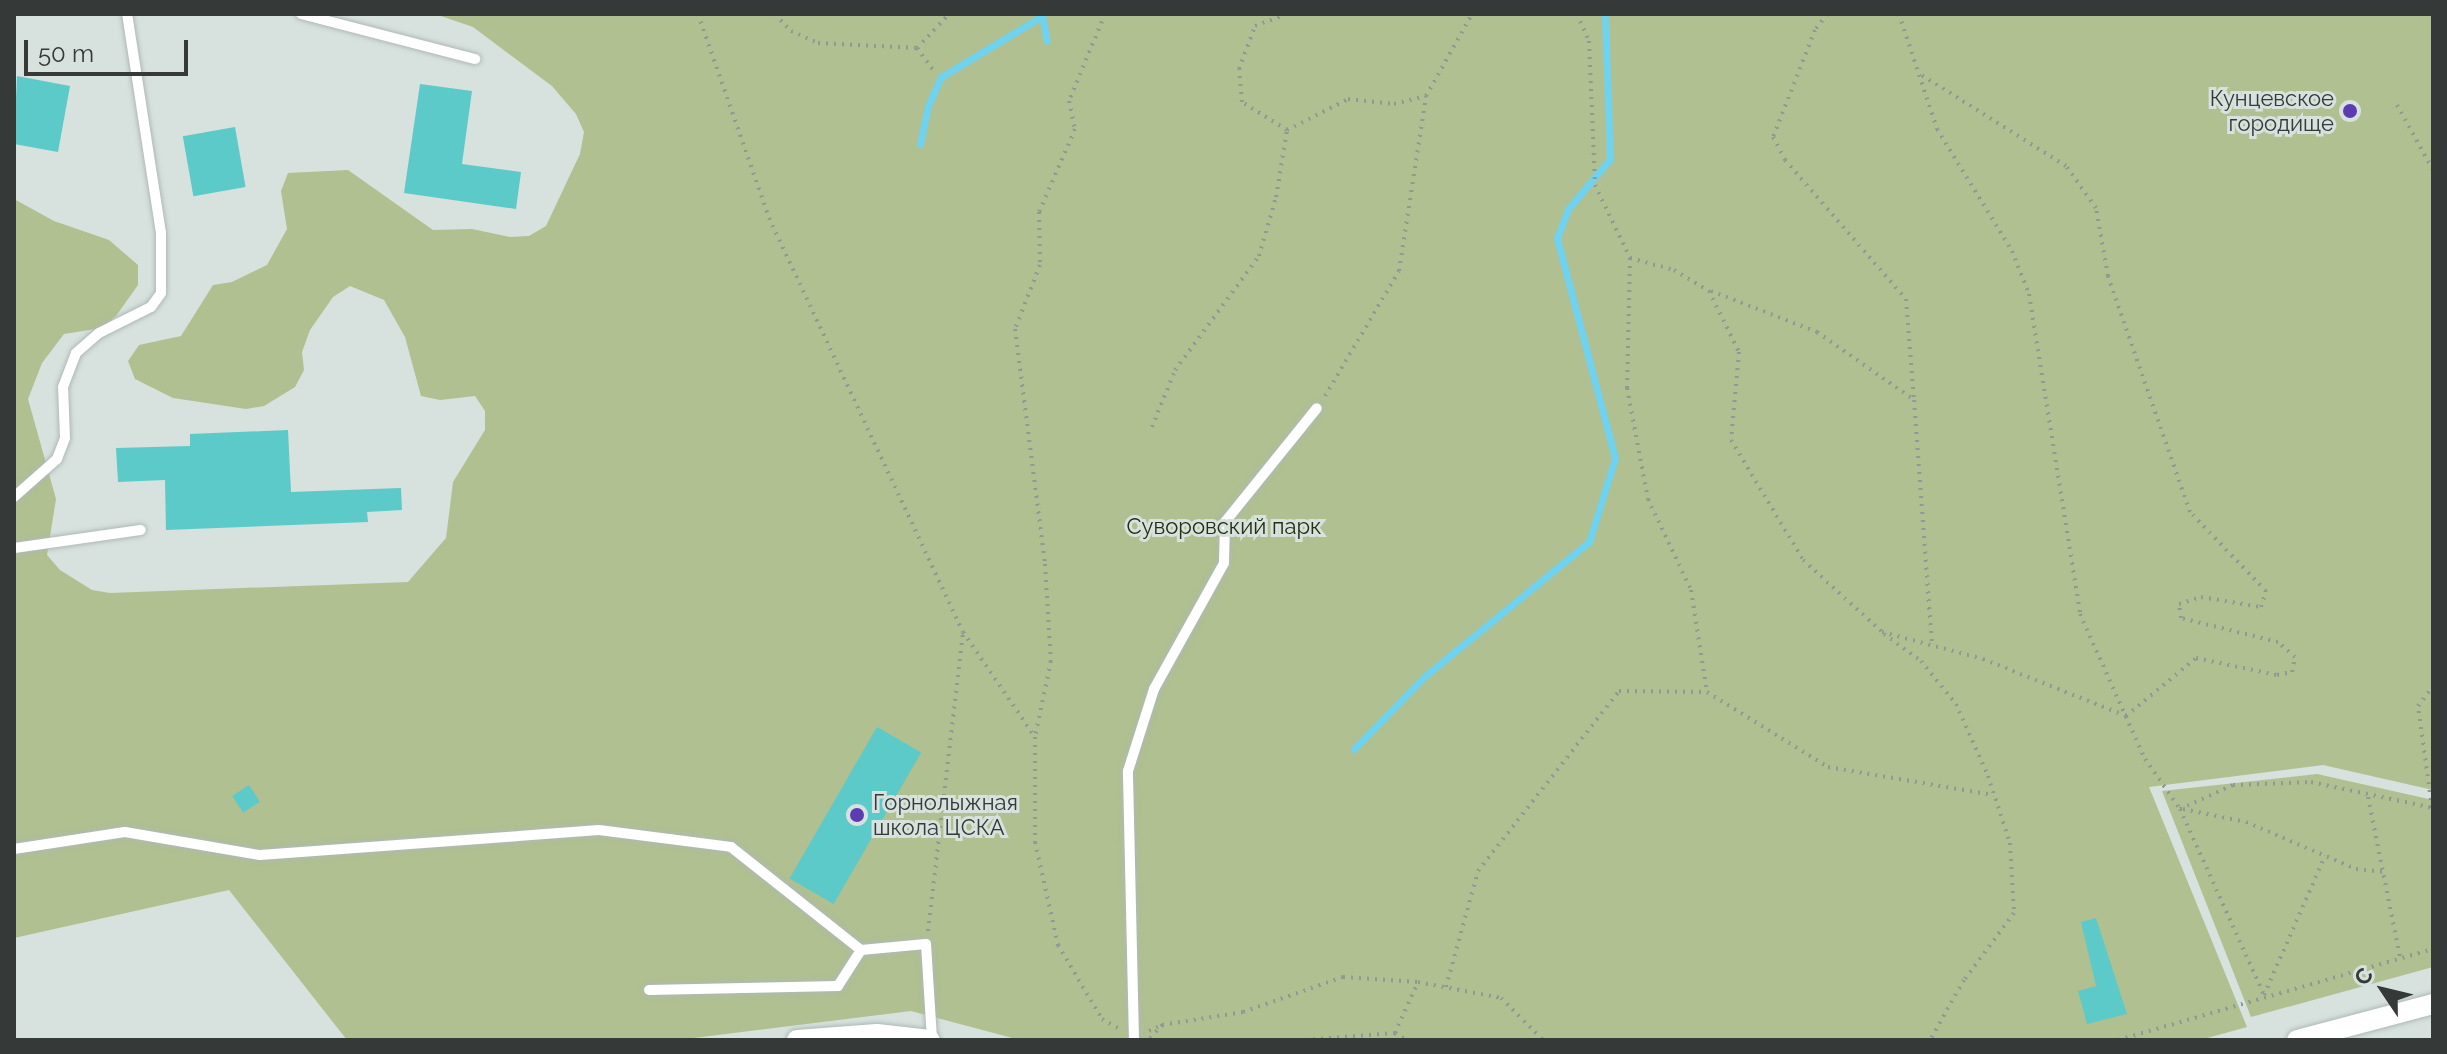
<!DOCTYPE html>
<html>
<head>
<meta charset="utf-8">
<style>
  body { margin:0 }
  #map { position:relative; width:2447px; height:1054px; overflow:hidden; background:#d7e1dd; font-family:Raleway,sans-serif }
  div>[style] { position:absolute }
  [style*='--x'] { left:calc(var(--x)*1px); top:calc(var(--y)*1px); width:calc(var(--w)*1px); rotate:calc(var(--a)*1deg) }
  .green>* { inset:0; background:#b0c090 }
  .stream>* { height:7px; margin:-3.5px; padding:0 3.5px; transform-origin:3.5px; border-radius:3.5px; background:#6fd2ee }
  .building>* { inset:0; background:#5ccac9; transform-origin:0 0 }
  .path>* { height:4px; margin-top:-2px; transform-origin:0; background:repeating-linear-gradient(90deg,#919995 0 2px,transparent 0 8px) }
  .roads { filter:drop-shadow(0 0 2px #afb9b5) drop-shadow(0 0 2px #afb9b5) }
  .lane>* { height:10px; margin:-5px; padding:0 5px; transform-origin:5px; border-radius:5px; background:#fff }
  .street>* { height:20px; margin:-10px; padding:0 10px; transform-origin:10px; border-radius:10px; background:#fff }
  .dots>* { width:22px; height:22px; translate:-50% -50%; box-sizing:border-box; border:4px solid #d7e1dd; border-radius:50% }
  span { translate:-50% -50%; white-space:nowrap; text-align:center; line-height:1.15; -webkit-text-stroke:6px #d7e1dd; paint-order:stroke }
  .poi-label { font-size:22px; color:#353937 }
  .right { translate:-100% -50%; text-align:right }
  .left { translate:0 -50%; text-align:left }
  .park-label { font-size:22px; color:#262f0f }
  .frame { position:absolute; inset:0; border:16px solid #353937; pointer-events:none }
  .north { position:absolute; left:2343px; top:950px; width:80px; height:80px; -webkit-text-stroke:6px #d7e1dd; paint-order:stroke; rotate:305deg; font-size:22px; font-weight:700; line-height:32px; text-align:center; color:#353937 }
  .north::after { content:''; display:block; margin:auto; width:28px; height:36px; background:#353937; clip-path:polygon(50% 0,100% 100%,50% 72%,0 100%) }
  .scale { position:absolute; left:24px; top:40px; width:164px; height:36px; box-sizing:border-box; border:4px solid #353937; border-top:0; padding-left:10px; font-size:24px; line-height:28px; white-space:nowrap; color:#353937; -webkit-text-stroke:6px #d7e1dd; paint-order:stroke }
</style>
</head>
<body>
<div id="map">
  <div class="green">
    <div style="clip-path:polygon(435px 14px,2433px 14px,2433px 790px,2323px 765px,2149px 787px,2247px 1027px,2200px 1040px,1020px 1040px,911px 1011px,678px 1040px,347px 1040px,229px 890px,14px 938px,14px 199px,54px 221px,109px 240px,138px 265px,138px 285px,116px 316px,102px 328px,64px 334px,42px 363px,28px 399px,56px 499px,47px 555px,60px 570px,92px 590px,110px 593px,408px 582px,446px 538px,453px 482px,485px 430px,485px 411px,475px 396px,440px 400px,421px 396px,405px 337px,384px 300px,350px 286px,333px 297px,310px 330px,302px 352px,304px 370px,295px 387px,264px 406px,246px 409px,173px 398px,135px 379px,128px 361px,139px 345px,181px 336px,213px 285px,232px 282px,267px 265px,287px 229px,281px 191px,288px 173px,348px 170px,433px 230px,472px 229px,510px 237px,529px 236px,546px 226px,580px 154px,584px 132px,576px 114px,552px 86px,473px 27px)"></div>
    <div style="clip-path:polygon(2317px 774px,2433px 800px,2433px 967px,2251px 1017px,2162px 791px)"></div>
  </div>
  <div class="stream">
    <div style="--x:1042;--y:14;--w:27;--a:80"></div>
    <div style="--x:920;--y:144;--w:39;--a:-78"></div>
    <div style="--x:928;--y:106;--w:32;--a:-66"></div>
    <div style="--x:941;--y:77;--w:118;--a:-31.1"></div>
    <div style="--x:1354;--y:749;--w:102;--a:-45.8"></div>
    <div style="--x:1425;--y:676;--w:212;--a:-39.3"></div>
    <div style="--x:1589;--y:542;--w:88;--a:-72.8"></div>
    <div style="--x:1615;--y:458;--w:228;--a:-104.8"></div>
    <div style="--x:1557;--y:238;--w:31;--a:-69"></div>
    <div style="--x:1568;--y:209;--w:65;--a:-50"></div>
    <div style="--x:1610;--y:159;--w:145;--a:-92"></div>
  </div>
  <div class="building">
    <div style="clip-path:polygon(17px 76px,70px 86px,58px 152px,14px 144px)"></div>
    <div style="clip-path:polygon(420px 84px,472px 91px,462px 164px,521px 172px,516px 209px,404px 193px)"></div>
    <div style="left:235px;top:127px;width:61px;height:53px;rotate:80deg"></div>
    <div style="clip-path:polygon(288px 430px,291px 492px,401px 488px,402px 510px,367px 512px,368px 522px,166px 530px,165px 480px,118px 482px,116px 448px,190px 446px,190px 434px)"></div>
    <div style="left:877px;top:727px;width:51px;height:175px;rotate:30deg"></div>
    <div style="left:249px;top:785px;width:20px;height:20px;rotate:57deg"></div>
    <div style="clip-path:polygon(2096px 918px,2127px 1014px,2087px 1024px,2078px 991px,2096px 986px,2081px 922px)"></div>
  </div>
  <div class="path">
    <div style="--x:698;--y:14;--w:216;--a:70.8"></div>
    <div style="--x:769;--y:218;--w:457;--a:64.9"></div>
    <div style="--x:963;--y:632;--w:127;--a:55.6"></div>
    <div style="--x:775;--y:14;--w:23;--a:47"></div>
    <div style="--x:791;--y:31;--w:30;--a:24"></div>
    <div style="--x:818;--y:43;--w:99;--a:2.9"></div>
    <div style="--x:917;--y:48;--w:27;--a:54"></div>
    <div style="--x:1105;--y:14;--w:94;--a:112.5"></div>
    <div style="--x:1069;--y:101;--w:29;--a:78"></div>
    <div style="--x:1075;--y:129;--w:90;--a:113.4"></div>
    <div style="--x:1039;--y:212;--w:53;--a:88.9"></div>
    <div style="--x:1040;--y:265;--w:69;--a:111.3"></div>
    <div style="--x:1015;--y:329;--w:237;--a:82.7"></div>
    <div style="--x:1045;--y:564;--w:97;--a:86.5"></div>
    <div style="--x:1051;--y:661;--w:78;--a:101.9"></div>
    <div style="--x:1035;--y:737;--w:105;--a:90"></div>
    <div style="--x:1035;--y:842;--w:106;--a:77.4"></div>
    <div style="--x:1058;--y:945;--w:86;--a:59.3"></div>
    <div style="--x:1102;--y:1019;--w:21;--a:29"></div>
    <div style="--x:1577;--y:14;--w:30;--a:66"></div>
    <div style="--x:1589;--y:41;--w:144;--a:87.6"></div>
    <div style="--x:1595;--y:185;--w:81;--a:64.4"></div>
    <div style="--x:1630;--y:258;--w:46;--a:15.3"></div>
    <div style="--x:1674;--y:270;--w:41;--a:31"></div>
    <div style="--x:1709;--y:291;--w:68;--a:63.8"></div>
    <div style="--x:1739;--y:352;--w:88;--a:95.2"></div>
    <div style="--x:1731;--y:440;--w:140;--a:59"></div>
    <div style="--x:1803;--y:560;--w:107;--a:42.3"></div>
    <div style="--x:1882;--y:632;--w:105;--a:15"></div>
    <div style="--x:1983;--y:659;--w:154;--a:21.7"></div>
    <div style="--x:2126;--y:716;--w:91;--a:-39.6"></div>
    <div style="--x:2196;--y:658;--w:83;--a:11.9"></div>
    <div style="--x:2277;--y:675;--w:15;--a:-11"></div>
    <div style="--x:2292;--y:672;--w:15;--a:-79"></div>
    <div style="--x:2295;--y:657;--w:23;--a:-139"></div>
    <div style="--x:2278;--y:642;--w:100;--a:-166.1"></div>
    <div style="--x:2181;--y:618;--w:14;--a:-98"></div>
    <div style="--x:2179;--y:604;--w:23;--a:-18"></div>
    <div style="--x:2201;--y:597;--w:61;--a:9.5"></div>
    <div style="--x:2261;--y:607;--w:17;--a:-73"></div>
    <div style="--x:2266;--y:591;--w:110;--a:-133.9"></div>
    <div style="--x:2190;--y:512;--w:250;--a:-109.2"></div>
    <div style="--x:2108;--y:276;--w:69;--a:-100"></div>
    <div style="--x:2096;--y:208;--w:52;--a:-125.5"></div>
    <div style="--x:2066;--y:166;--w:173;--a:-147.8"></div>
    <div style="--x:1827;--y:14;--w:20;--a:127"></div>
    <div style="--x:1815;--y:30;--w:115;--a:111.4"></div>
    <div style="--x:1773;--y:137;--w:26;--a:62"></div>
    <div style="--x:1785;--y:160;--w:184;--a:49"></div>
    <div style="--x:1906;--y:299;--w:101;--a:85.5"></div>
    <div style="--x:1899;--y:14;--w:121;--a:71.7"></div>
    <div style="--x:1937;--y:129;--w:143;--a:58.4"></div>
    <div style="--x:2012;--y:251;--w:46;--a:68.4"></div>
    <div style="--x:2029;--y:294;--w:324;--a:80.9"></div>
    <div style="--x:2080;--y:614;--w:159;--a:65.9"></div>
    <div style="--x:2145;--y:759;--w:61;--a:55"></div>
    <div style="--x:2180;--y:809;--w:204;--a:65.7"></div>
    <div style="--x:2264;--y:995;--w:152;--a:-66.3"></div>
    <div style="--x:917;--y:48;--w:47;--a:-46.7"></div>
    <div style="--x:2397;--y:105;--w:74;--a:61"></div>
    <div style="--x:1287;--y:130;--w:53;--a:-148.1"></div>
    <div style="--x:1242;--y:102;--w:33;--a:-95"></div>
    <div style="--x:1239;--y:69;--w:46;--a:-69.6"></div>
    <div style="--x:1255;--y:26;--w:34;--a:-21"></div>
    <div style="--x:1630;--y:258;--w:130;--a:91.3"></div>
    <div style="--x:1627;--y:388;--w:113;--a:79.3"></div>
    <div style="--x:1648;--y:499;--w:101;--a:64.7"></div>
    <div style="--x:1691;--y:590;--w:103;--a:81.1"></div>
    <div style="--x:1711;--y:291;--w:114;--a:21.1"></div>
    <div style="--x:1817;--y:332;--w:118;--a:35"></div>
    <div style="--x:1914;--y:400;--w:246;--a:85.8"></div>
    <div style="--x:1325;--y:396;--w:145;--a:-59.4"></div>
    <div style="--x:1399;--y:271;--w:177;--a:-81.2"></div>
    <div style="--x:1152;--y:427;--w:61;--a:-68"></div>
    <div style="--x:1175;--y:370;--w:142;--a:-53.6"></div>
    <div style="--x:1259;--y:256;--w:61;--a:-73.9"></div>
    <div style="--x:1276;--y:197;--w:68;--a:-80.7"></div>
    <div style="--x:1287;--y:130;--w:68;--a:-26.9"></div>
    <div style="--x:1348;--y:99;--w:46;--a:6.2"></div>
    <div style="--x:1394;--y:104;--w:33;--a:-14"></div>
    <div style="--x:1426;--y:96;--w:94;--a:-60.7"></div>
    <div style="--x:1884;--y:634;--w:46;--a:36.1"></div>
    <div style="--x:1921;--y:661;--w:55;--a:50.9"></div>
    <div style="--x:1956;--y:704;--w:79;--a:66"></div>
    <div style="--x:1988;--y:776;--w:71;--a:71.8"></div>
    <div style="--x:2010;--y:843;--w:70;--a:86.7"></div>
    <div style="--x:2014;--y:913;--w:84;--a:126.7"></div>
    <div style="--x:1964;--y:980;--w:69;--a:119.5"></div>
    <div style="--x:2368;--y:797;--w:163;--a:78.7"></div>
    <div style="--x:2432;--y:808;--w:103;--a:-97.8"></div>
    <div style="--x:2418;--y:706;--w:25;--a:-53"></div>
    <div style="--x:2180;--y:809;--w:58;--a:-24.4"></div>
    <div style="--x:2233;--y:785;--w:78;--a:-2.2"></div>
    <div style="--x:2311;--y:782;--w:125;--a:12"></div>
    <div style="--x:2183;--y:809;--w:64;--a:11.7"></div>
    <div style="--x:2246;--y:822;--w:120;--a:23.1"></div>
    <div style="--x:2356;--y:869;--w:29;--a:6"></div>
    <div style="--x:928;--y:931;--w:299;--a:-83.3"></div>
    <div style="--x:1446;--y:987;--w:120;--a:-74.6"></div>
    <div style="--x:1478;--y:871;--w:229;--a:-51.9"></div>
    <div style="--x:1619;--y:691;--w:88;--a:0.7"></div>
    <div style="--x:1707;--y:692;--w:142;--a:31.8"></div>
    <div style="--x:1828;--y:767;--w:168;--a:9.6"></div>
    <div style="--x:1149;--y:1031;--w:14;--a:-25"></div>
    <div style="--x:1395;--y:1033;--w:56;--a:-65.7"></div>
    <div style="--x:1150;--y:1038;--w:18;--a:-47"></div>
    <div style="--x:1162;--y:1025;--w:82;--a:-9.1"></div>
    <div style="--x:1243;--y:1012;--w:106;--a:-19.3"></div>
    <div style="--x:1343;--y:977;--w:75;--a:3.8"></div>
    <div style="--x:1418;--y:982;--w:85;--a:10.9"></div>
    <div style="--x:1501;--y:998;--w:59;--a:45"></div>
    <div style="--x:1305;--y:1040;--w:90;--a:-4.4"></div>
    <div style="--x:1395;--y:1033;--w:13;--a:32"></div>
    <div style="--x:2118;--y:1040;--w:328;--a:-16.1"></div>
  </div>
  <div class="roads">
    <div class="lane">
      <div style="--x:301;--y:14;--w:180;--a:14.5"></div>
      <div style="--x:14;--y:497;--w:57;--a:-41.5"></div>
      <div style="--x:57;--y:459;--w:22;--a:-69"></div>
      <div style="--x:65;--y:438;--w:51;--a:-92.2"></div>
      <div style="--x:63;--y:387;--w:36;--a:-69"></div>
      <div style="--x:76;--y:353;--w:30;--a:-41"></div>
      <div style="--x:99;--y:333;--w:58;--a:-26.6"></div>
      <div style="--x:151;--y:307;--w:17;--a:-54"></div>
      <div style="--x:161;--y:293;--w:60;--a:-90"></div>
      <div style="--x:161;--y:233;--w:222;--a:-98.8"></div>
      <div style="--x:14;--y:548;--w:128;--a:-8.1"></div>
      <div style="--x:14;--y:849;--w:112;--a:-8.7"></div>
      <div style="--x:125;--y:832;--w:137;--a:9.7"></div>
      <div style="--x:260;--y:855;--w:340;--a:-4.2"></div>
      <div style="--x:599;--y:830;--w:133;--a:7.3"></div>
      <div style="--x:731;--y:847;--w:166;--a:38.4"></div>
      <div style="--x:861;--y:950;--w:65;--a:-5.3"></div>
      <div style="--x:926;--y:944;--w:96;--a:86.4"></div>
      <div style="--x:649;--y:990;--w:189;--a:-1.2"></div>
      <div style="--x:838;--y:986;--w:43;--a:-57.4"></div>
      <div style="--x:1134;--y:1040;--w:269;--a:-91.3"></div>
      <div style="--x:1128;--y:771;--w:86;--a:-72.4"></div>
      <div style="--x:1154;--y:689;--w:144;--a:-60.9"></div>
      <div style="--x:1224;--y:563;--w:41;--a:-88.6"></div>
      <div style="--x:1225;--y:522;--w:146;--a:-51.1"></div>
    </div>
    <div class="street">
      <div style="--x:797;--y:1040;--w:80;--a:-4.3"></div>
      <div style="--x:877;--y:1034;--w:53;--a:6.5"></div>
      <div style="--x:2297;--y:1040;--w:141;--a:-14.8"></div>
    </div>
  </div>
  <div class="dots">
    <div style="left:2350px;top:111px;background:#5c3bb3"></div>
    <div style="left:857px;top:815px;background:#5c3bb3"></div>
  </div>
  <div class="poi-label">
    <span class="right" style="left:2334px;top:111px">Кунцевское<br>городище</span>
    <span class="left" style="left:873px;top:815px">Горнолыжная<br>школа ЦСКА</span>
  </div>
  <div class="park-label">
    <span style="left:1224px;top:527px">Суворовский парк</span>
  </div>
  <div class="frame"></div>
  <div class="north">С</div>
  <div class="scale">50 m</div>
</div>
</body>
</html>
